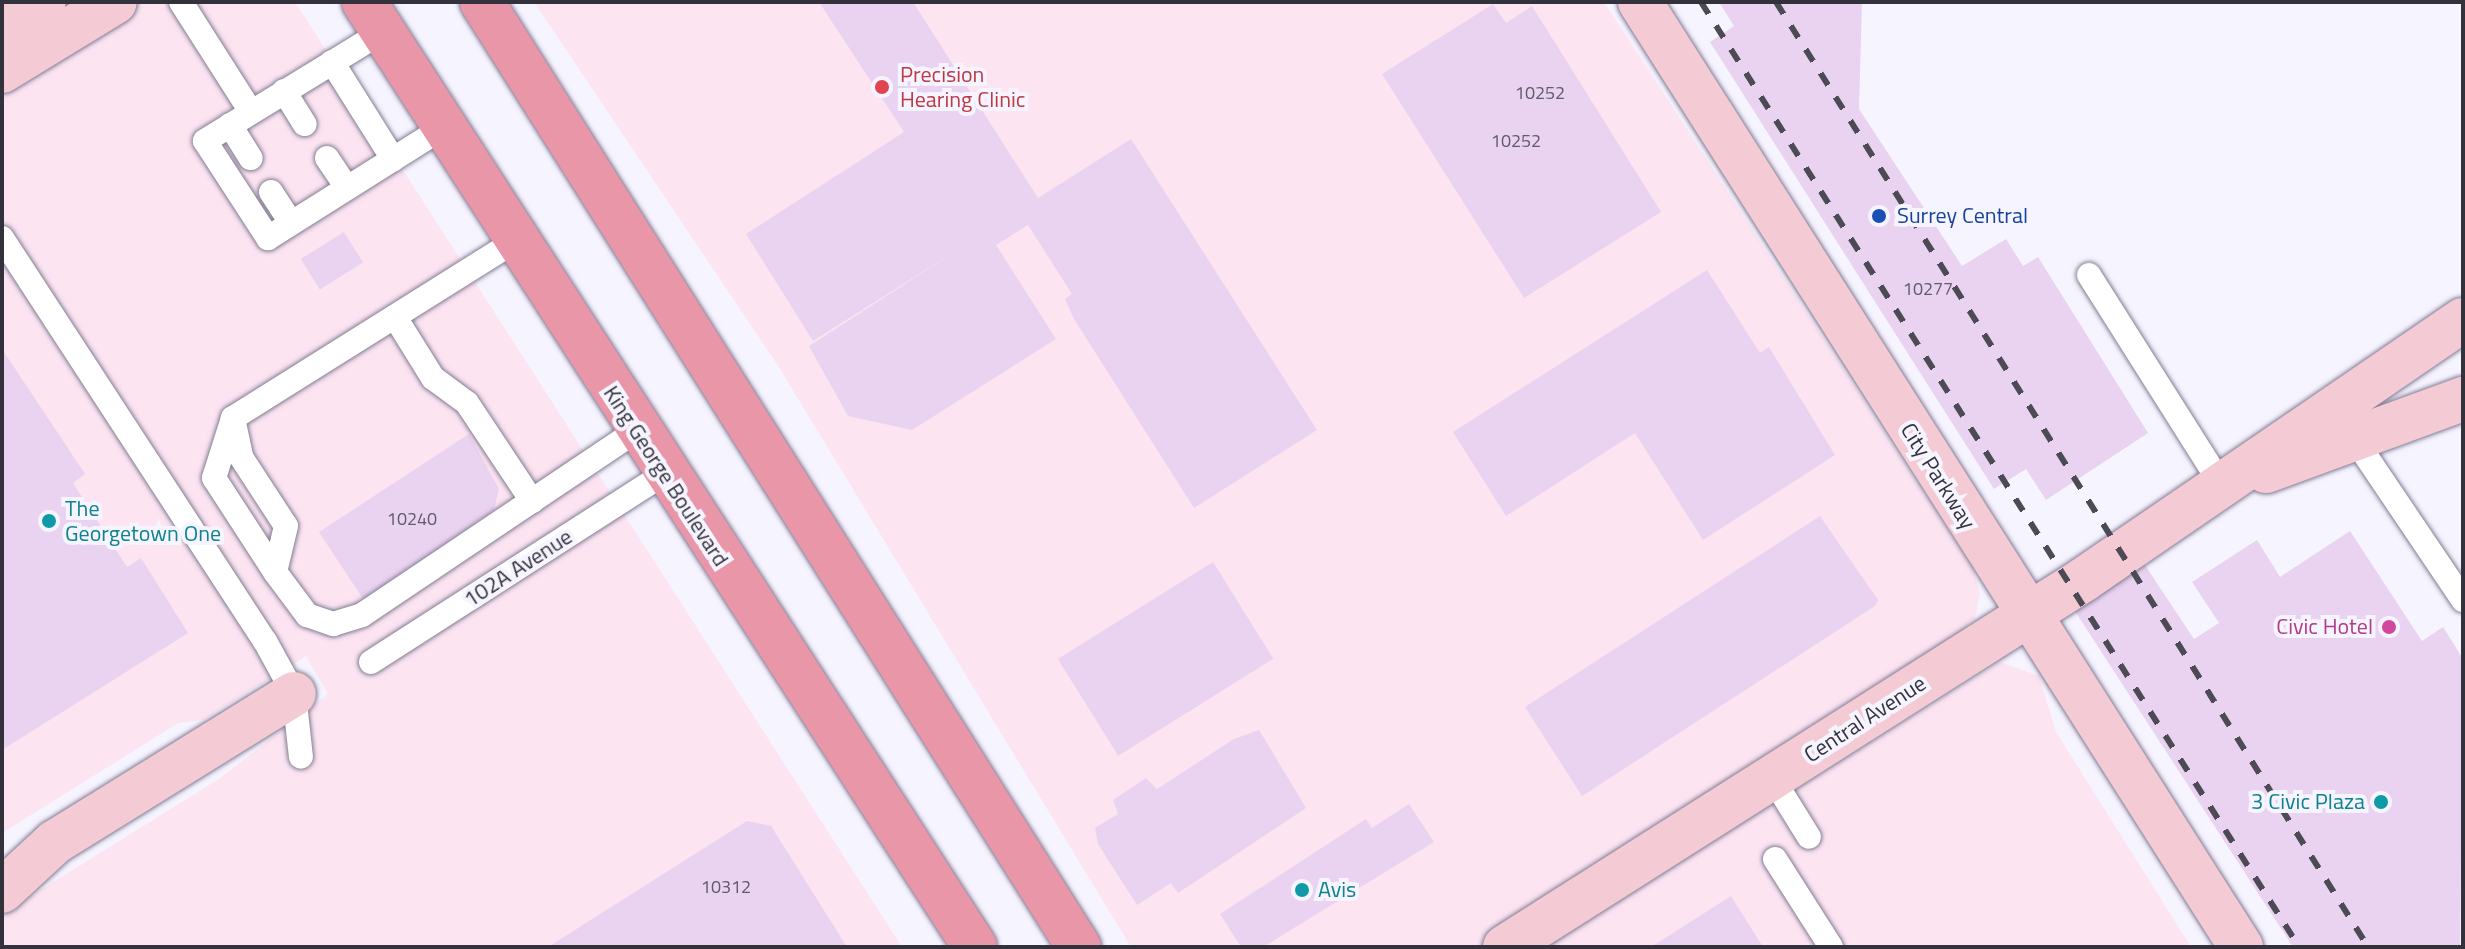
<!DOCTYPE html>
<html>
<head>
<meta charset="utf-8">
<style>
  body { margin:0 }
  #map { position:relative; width:2465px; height:949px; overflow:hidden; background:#f6f4ff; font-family:"Titillium Web",sans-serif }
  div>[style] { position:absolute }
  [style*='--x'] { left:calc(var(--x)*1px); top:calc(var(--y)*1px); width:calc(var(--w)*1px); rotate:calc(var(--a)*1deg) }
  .commercial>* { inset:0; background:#fce4f1 }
  .building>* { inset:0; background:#ead3f0; transform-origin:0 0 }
  .roads { filter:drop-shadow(0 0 2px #827d94) drop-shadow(0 0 2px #827d94) }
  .lane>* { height:24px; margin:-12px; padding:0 12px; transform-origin:12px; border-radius:12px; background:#fff }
  .secondary>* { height:44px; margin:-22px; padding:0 22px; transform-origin:22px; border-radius:22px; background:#f4cad4 }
  .primary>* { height:44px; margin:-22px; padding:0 22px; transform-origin:22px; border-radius:22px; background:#e996a8 }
  .rail>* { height:6px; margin-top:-3px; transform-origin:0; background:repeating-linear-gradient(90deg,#4c4a54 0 14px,transparent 0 28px) }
  .dots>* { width:22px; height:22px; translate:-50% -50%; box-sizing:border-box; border:4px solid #f6f4ff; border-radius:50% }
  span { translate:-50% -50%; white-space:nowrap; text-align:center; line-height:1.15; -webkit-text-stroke:8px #f6f4ff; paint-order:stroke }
  .number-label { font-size:18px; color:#615a68 }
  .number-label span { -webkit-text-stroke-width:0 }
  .health-label { font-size:22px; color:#be3a42 }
  .left { translate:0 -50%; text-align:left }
  .transit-label { font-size:22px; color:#164399 }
  .street-label { font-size:22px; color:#33313b }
  .culture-label { font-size:22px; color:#0d838f }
  .right { translate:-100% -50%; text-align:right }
  .hotel-label { font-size:22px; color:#b23c85 }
  .frame { position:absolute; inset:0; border:4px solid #33313b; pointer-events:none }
</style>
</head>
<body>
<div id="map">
  <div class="commercial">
    <div style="clip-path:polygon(2px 2px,295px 2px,902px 947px,2px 947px,2px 914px,219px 779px,328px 694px,306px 656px,203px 720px,178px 723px,2px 833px)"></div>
    <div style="clip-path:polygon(534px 2px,1604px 2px,1973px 568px,1980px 593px,1975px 618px,1948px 643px,1481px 947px,1131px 947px,777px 364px)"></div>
    <div style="clip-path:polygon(2000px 662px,2039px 676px,2056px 732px,2191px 947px,1542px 947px)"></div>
  </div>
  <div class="building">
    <div style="clip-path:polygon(819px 2px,913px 2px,1038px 198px,1131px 139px,1317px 430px,1194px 508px,1074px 319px,1065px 299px,1072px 294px,1028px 225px,996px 245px,1056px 339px,912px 430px,848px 416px,809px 346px,962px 247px,813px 341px,746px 234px,904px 132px)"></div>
    <div style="clip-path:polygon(1719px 2px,1862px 2px,1859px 109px,1962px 266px,2006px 239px,2023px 266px,2038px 257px,2148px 433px,2046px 500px,2026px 469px,1994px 489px,1710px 42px,1734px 26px)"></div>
    <div style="clip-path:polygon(1493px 4px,1506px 23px,1532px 6px,1661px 212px,1524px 298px,1382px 74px)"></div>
    <div style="left:344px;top:232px;width:36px;height:51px;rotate:58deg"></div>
    <div style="clip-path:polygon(1707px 270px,1760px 353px,1769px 347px,1835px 455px,1703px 540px,1635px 433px,1506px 516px,1453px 432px)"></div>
    <div style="clip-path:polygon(2px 349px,85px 474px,73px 483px,127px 567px,141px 558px,188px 633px,2px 750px)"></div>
    <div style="clip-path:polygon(469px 434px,499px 489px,494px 510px,365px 602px,319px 532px)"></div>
    <div style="clip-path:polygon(1820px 516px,1878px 600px,1875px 606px,1582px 796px,1525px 707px)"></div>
    <div style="clip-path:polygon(2350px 531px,2422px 641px,2443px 627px,2463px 659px,2460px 947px,2293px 947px,2069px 602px,2139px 556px,2194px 639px,2219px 623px,2192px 582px,2257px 540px,2280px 577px)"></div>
    <div style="left:1213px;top:562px;width:114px;height:183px;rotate:58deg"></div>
    <div style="clip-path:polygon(1259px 730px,1306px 808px,1178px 893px,1171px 883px,1137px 905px,1098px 844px,1095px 828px,1118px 814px,1113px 800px,1146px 778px,1157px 789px,1234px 739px)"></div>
    <div style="clip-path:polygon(1409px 804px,1434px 842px,1263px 947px,1241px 947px,1220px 914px,1366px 819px,1372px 828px)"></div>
    <div style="clip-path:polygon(747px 821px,771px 826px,847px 947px,548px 947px)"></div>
    <div style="clip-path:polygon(1731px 896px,1763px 947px,1651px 947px)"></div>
  </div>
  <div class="roads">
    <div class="lane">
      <div style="--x:181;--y:2;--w:130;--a:57.5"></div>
      <div style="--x:382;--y:32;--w:208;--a:148.4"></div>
      <div style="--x:205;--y:141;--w:116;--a:57"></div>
      <div style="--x:268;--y:238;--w:207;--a:-32.2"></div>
      <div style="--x:332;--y:62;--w:115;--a:57.8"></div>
      <div style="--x:284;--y:91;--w:39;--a:58"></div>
      <div style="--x:230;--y:125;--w:39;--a:58"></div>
      <div style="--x:327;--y:158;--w:36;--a:56"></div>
      <div style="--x:271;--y:192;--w:37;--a:57"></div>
      <div style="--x:2;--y:238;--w:481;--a:56.9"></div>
      <div style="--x:265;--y:641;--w:60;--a:61.3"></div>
      <div style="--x:294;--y:694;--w:63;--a:83.7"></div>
      <div style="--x:2089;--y:275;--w:251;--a:57.7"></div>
      <div style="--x:395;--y:317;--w:72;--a:58.1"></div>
      <div style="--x:433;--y:378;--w:42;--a:36.3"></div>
      <div style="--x:467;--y:403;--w:118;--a:56.4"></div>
      <div style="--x:233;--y:418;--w:40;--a:78"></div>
      <div style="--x:241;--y:457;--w:82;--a:56.9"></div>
      <div style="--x:286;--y:526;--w:47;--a:103.4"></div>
      <div style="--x:275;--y:572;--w:54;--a:53.3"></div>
      <div style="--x:307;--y:615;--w:28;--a:19"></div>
      <div style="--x:333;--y:624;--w:30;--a:-17"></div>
      <div style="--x:362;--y:615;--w:330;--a:-33.9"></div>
      <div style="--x:2349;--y:431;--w:204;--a:56"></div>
      <div style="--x:275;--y:572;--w:112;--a:-123"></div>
      <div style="--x:214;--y:478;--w:63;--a:-72.4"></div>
      <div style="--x:233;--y:418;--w:333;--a:-32.1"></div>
      <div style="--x:371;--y:662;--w:348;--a:-32.7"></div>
      <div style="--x:1773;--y:779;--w:68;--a:58.2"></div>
      <div style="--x:1775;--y:859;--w:104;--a:57.5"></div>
    </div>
    <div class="secondary">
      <div style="--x:1640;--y:2;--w:1120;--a:57.54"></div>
      <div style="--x:2;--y:28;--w:49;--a:-31.8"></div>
      <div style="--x:2;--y:71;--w:132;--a:-31.4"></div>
      <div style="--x:2266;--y:471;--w:210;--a:-20.1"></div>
      <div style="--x:2;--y:891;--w:72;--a:-42.8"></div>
      <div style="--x:55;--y:842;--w:281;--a:-31.8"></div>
      <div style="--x:1505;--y:947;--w:685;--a:-32.41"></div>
      <div style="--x:2083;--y:580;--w:460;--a:-34.4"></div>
    </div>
    <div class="primary">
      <div style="--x:364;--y:2;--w:1125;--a:57.11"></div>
      <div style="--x:482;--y:2;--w:1118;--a:57.72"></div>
    </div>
  </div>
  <div class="rail">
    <div style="--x:1701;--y:2;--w:1118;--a:57.67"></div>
    <div style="--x:1776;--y:2;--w:1115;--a:57.93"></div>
  </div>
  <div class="dots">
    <div style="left:882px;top:87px;background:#e0444e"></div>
    <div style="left:1879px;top:216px;background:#1a4fb4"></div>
    <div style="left:49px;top:521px;background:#0f9aa8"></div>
    <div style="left:2389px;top:627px;background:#d1479c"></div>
    <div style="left:2381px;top:802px;background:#0f9aa8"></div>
    <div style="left:1302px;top:890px;background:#0f9aa8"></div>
  </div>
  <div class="number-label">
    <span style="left:1540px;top:93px">10252</span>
    <span style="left:1516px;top:141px">10252</span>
    <span style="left:1928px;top:289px">10277</span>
    <span style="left:412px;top:519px">10240</span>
    <span style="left:726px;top:887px">10312</span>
  </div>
  <div class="health-label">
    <span class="left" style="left:900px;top:87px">Precision<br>Hearing Clinic</span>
  </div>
  <div class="transit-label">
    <span class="left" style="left:1897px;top:216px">Surrey Central</span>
  </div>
  <div class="street-label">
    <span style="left:666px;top:476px;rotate:57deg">King George Boulevard</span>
    <span style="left:1938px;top:476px;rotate:58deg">City Parkway</span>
    <span style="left:518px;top:568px;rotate:-33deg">102A Avenue</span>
    <span style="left:1865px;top:719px;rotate:-33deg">Central Avenue</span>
  </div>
  <div class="culture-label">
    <span class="left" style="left:65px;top:521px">The<br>Georgetown One</span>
    <span class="right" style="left:2365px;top:802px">3 Civic Plaza</span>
    <span class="left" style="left:1318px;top:890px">Avis</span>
  </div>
  <div class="hotel-label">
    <span class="right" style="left:2373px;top:627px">Civic Hotel</span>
  </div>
  <div class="frame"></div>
</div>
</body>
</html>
